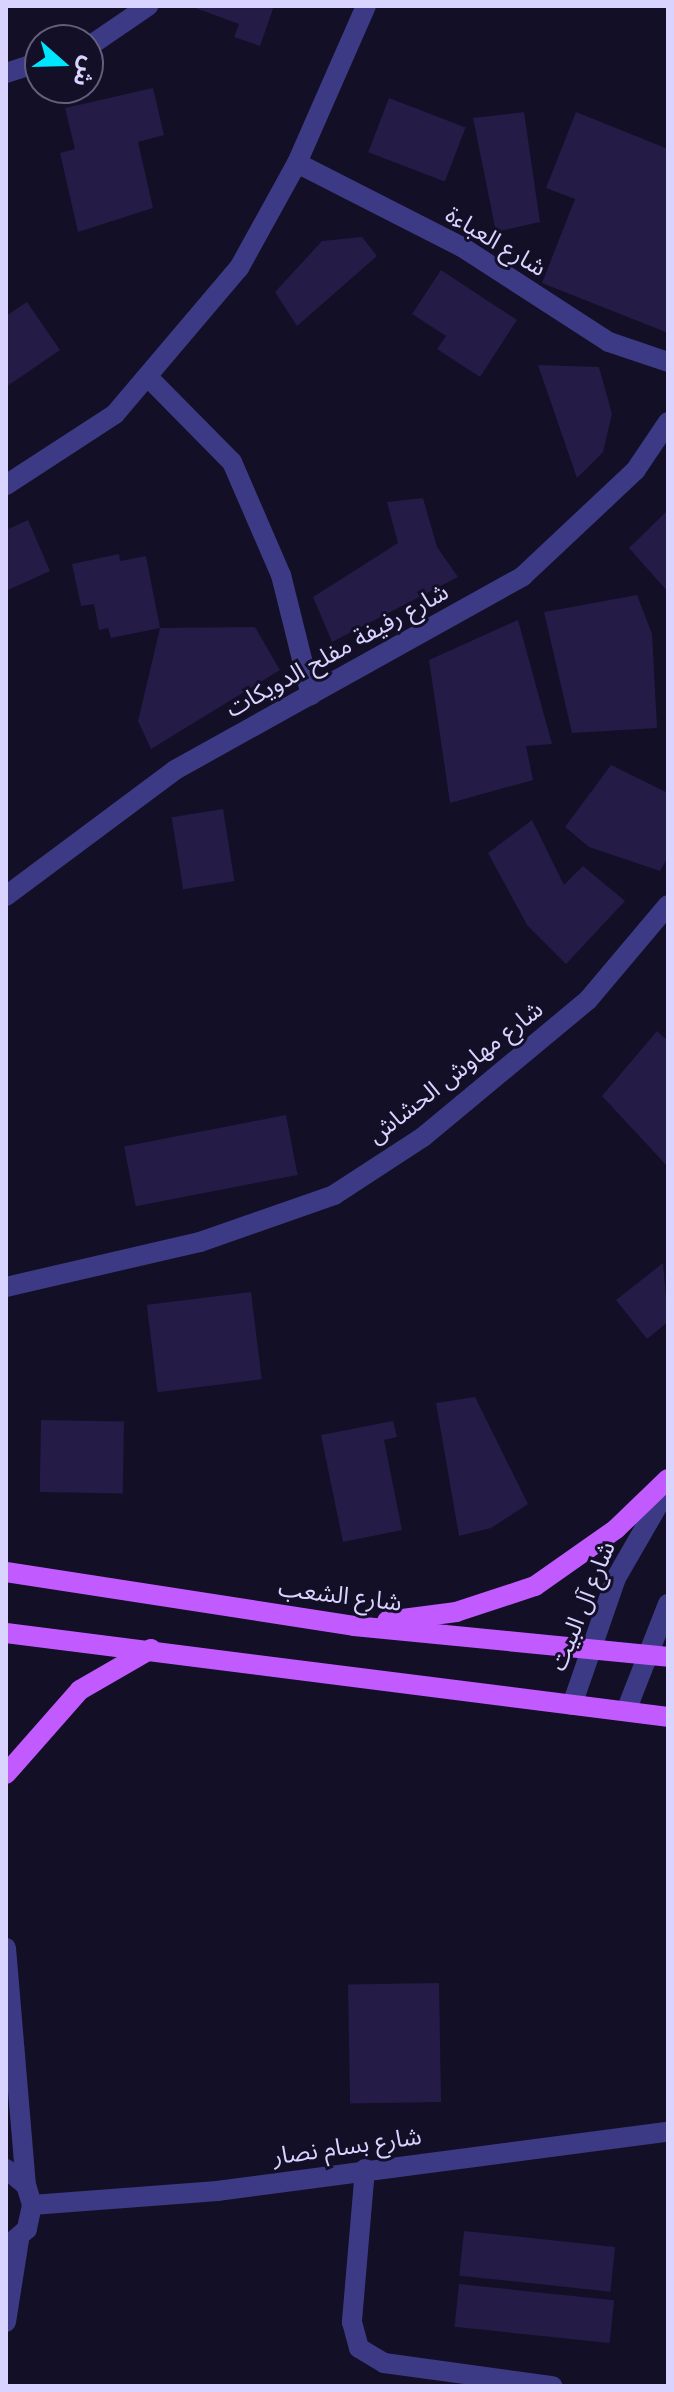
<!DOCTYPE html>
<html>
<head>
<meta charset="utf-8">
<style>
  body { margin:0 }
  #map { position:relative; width:674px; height:2392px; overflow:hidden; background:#130f26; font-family:Montserrat,"Noto Sans Arabic",sans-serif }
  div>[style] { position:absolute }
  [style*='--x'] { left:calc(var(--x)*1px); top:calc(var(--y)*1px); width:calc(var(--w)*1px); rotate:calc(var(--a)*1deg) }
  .building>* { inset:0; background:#241b47; transform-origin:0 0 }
  .minor>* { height:20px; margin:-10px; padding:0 10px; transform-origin:10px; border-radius:10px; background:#3d3a85 }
  .major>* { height:20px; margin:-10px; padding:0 10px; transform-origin:10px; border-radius:10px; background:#c25bff }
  span { translate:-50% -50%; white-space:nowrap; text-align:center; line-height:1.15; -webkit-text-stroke:6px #130f26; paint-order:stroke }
  .street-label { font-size:24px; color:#d9d4ff }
  .frame { position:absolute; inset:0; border:8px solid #d9d4ff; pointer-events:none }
  .north { position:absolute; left:24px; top:24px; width:80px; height:80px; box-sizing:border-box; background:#130f26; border:2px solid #625e7d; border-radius:50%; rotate:110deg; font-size:22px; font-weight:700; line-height:32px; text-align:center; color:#d9d4ff }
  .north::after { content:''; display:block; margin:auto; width:28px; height:36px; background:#00e5ff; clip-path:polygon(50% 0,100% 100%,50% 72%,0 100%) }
</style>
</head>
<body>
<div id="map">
  <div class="building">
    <div style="clip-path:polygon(190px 6px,274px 6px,260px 46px,234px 37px,239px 24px)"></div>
    <div style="clip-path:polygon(153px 88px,164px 135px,138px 142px,153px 208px,78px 232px,60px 153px,75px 149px,65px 108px)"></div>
    <div style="left:389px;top:98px;width:82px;height:58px;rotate:21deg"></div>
    <div style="clip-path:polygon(524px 112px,540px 222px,496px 232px,473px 118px)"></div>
    <div style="clip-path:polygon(576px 112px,668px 149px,668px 333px,542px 283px,575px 199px,546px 188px)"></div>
    <div style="clip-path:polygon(362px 237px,377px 256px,297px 326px,275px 292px,322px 241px)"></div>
    <div style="clip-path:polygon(441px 270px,517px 320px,480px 377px,437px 349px,446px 336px,412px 314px)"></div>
    <div style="clip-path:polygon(27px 302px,60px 350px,6px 387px,6px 316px)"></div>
    <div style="clip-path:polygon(538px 365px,599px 367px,612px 414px,603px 452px,577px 478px)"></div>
    <div style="clip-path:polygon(423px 498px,437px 547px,458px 577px,332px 642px,313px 597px,398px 543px,387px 502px)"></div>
    <div style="clip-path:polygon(668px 510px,668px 592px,629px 548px)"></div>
    <div style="clip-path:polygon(28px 520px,50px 571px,6px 591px,6px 530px)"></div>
    <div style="clip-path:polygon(119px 554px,120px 561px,146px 556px,160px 628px,111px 638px,108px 628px,99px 630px,94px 604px,81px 606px,72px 564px)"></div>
    <div style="clip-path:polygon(637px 595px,652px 634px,657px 728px,572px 733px,544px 612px)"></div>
    <div style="clip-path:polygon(518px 620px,552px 744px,526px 746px,533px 780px,450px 803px,429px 660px)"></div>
    <div style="clip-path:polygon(255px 627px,280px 670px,151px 749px,138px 721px,160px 628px)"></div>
    <div style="clip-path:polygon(611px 765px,668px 793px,668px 857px,660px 871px,589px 847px,565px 827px)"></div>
    <div style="left:223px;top:809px;width:73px;height:52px;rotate:81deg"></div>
    <div style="clip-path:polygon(532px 820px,564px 885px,583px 866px,625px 901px,566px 964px,527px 925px,488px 853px)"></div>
    <div style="clip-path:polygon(657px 1031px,668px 1041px,668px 1167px,602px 1096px)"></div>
    <div style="left:286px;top:1115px;width:61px;height:165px;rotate:79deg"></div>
    <div style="clip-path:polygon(663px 1263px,668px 1322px,647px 1339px,616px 1300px)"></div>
    <div style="left:251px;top:1292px;width:88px;height:105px;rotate:83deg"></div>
    <div style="clip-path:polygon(475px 1397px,528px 1504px,491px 1528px,459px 1536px,436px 1403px)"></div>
    <div style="left:41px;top:1420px;width:83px;height:72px;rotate:1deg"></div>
    <div style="clip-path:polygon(393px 1421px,397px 1437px,384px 1440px,402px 1530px,343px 1542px,321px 1435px)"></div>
    <div style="left:439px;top:1983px;width:119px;height:91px;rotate:89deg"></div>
    <div style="left:464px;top:2231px;width:152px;height:45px;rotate:6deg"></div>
    <div style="left:459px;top:2284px;width:156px;height:43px;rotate:6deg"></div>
  </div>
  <div class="minor">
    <div style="--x:88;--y:47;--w:73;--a:-34.3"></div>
    <div style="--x:6;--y:73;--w:36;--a:-18"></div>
    <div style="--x:297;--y:163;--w:185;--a:27"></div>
    <div style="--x:462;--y:247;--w:175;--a:32.9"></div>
    <div style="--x:609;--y:342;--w:62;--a:18.7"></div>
    <div style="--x:151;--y:380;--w:115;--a:45.4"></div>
    <div style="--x:232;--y:462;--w:123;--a:66.6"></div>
    <div style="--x:281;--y:575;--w:124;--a:76"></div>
    <div style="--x:6;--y:485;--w:130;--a:-33.1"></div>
    <div style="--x:115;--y:414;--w:192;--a:-49.7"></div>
    <div style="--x:239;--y:268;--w:120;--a:-61.1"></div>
    <div style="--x:297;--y:163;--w:171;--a:-66.3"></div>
    <div style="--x:6;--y:896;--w:211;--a:-36.7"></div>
    <div style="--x:175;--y:770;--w:398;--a:-29.1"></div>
    <div style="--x:523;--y:576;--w:154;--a:-43.2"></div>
    <div style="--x:635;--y:471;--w:59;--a:-56"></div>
    <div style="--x:6;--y:1287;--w:199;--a:-13.1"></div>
    <div style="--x:200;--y:1242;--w:142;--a:-19.3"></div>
    <div style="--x:334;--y:1195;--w:106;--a:-33.1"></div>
    <div style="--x:423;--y:1137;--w:214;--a:-39.7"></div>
    <div style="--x:588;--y:1000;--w:124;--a:-49.9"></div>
    <div style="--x:572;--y:1705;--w:134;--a:-70.9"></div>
    <div style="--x:616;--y:1578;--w:104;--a:-60"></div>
    <div style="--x:626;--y:1711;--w:115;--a:-68.6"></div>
    <div style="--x:6;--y:1948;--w:238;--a:85.2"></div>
    <div style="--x:6;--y:2169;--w:26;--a:39"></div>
    <div style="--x:26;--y:2185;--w:21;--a:73"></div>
    <div style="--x:32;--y:2205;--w:25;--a:102"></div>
    <div style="--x:27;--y:2229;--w:28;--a:139"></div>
    <div style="--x:365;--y:2169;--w:154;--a:94.9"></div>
    <div style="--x:352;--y:2322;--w:27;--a:75"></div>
    <div style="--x:359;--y:2348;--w:29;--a:31"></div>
    <div style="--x:384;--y:2363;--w:170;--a:7.8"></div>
    <div style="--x:32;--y:2205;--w:186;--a:-4.3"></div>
    <div style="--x:217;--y:2191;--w:455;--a:-7.5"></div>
    <div style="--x:6;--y:2322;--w:83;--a:-81"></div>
  </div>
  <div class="major">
    <div style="--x:6;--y:1572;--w:352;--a:8.8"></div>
    <div style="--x:354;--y:1626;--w:316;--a:5.6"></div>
    <div style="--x:387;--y:1621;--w:70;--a:-7.4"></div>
    <div style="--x:456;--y:1612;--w:83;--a:-18.2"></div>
    <div style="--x:535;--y:1586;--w:99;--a:-35.1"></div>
    <div style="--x:616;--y:1529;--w:72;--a:-43.9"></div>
    <div style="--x:6;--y:1633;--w:667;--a:7.23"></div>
    <div style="--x:6;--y:1774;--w:112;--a:-48.6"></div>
    <div style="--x:80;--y:1690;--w:82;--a:-30"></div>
  </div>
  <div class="street-label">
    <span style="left:496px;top:241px;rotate:31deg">شارع العباءة</span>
    <span style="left:337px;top:650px;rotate:-29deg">شارع رفيفة مفلح الدويكات</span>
    <span style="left:455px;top:1072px;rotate:-38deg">شارع مهاوش الحشاش</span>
    <span style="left:340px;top:1595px;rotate:7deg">شارع الشعب</span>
    <span style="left:582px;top:1606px;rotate:-68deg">شارع آل البيت</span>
    <span style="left:347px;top:2146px;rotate:-8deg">شارع بسام نصار</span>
  </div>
  <div class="frame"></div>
  <div class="north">ش</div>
</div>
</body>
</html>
